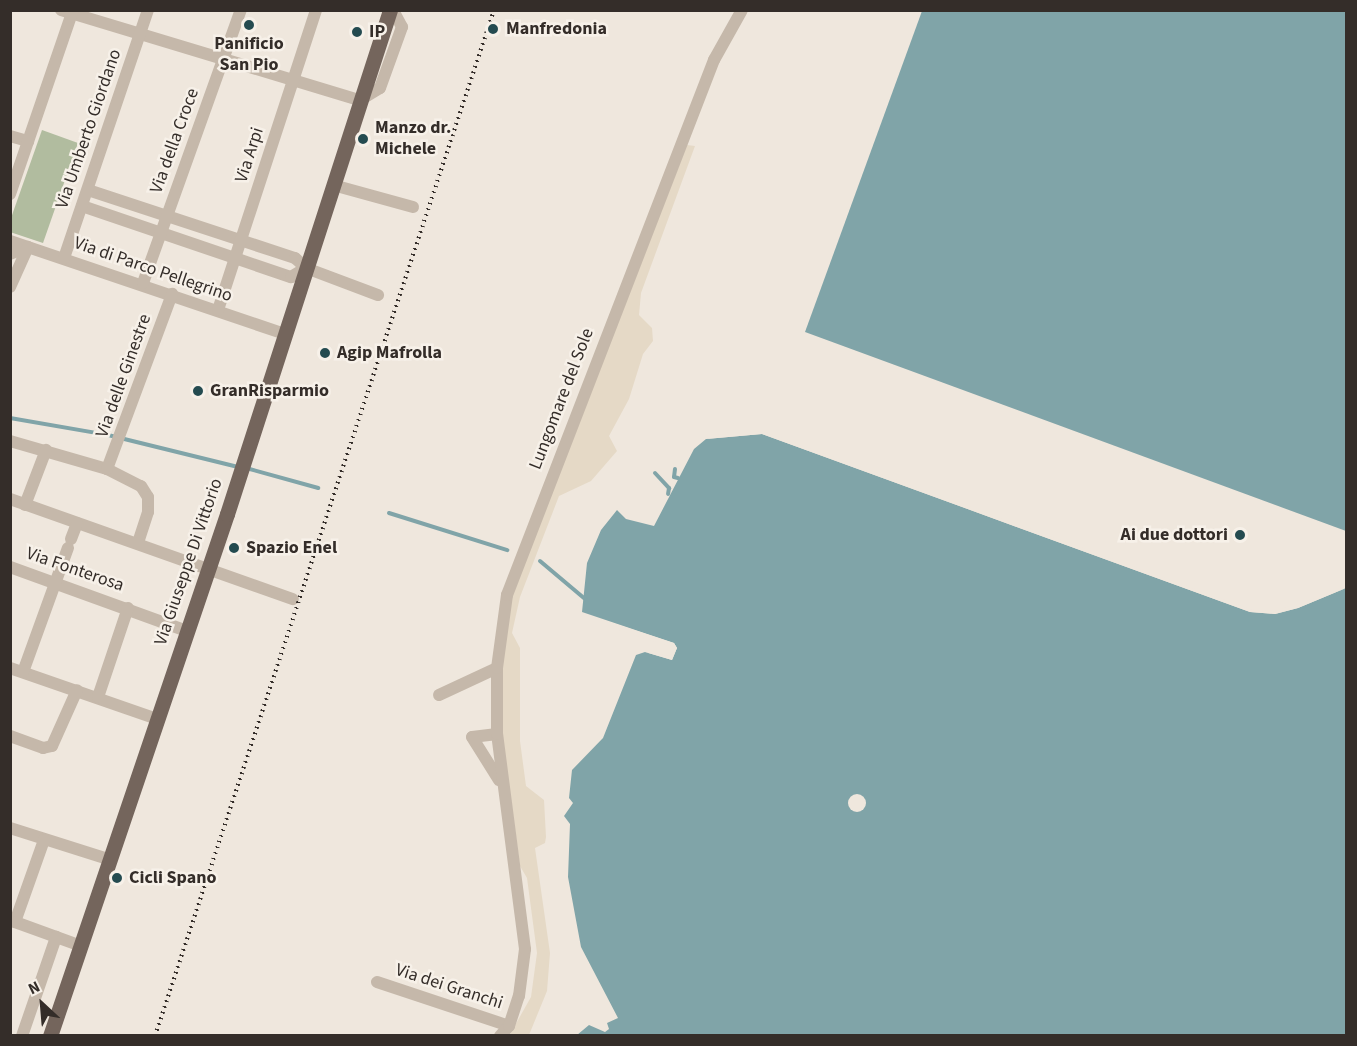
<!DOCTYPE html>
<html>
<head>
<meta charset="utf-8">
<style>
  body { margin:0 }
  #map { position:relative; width:1357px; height:1046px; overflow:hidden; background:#efe7dd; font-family:"Source Sans 3",sans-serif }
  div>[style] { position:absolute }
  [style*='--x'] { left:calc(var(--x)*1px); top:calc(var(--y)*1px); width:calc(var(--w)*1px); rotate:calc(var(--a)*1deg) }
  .green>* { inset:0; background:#b1bc9f }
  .plaza>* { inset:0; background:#e5d9c6 }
  .water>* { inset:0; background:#80a4a8 }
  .pier>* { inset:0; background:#efe7dd }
  .round { border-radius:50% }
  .stream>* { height:4px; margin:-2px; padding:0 2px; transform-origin:2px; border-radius:2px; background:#80a4a8 }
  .minor>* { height:12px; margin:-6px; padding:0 6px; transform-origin:6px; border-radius:6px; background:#c5b8aa }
  .major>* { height:15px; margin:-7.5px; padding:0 7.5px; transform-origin:7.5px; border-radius:7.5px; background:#74655c }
  .rail>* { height:4px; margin-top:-2px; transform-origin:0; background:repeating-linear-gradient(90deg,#342d29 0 1.5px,transparent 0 6px) }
  .dots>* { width:16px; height:16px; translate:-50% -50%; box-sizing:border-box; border:3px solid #f7f1e9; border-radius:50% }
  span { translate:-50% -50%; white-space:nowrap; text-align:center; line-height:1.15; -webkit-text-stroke:5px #f7f1e9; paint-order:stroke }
  .poi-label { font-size:18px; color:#342d29; font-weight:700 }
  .left { translate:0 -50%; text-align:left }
  .right { translate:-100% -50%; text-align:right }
  .street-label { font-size:18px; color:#342d29 }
  .frame { position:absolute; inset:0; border:12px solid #342d29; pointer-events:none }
  .north { position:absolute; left:12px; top:974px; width:60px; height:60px; -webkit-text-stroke:4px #f7f1e9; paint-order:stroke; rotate:334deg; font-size:16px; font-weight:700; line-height:24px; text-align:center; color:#342d29 }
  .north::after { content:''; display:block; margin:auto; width:21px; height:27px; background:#342d29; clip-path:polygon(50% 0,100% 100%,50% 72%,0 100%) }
</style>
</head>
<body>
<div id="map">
  <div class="green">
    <div style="clip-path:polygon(42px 130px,78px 143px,43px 243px,10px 232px,11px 218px)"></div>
  </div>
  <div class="plaza">
    <div style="clip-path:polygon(687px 145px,695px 146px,641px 293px,639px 315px,652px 328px,653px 341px,643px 354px,629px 399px,609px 436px,617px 451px,591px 481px,559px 496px,520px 597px,512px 633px,520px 648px,520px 741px,526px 786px,544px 800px,546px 837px,545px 843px,535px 848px,550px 953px,547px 991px,529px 1035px,509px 1036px,531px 997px,537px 953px,527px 878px,520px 866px,503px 741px,502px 663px,512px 596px)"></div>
  </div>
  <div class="water">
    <div style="clip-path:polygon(922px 11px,1346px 11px,1346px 531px,805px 332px)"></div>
    <div style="clip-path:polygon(762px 434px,1250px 612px,1275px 614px,1298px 608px,1346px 588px,1346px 1035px,577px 1035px,589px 1025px,605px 1032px,609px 1029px,607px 1023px,618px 1018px,581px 947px,568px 877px,570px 824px,564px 816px,573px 803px,569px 798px,572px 770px,603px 738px,636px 655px,645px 652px,672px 660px,677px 648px,674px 643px,582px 612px,587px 563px,601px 530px,617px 510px,626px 519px,654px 526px,694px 449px,706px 439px)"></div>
  </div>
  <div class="pier">
    <div style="clip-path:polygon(763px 431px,1250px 609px,1275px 611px,1346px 588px,1298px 608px,1275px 614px,1250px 612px,762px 434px,706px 439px,724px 433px)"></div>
    <div style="clip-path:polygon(579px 612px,674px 643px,677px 648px,672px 660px,645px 652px,670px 656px,674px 648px,613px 628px,607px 622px)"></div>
    <div class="round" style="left:848px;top:794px;width:18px;height:18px"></div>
  </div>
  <div class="stream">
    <div style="--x:10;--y:418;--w:99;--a:9.8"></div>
    <div style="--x:108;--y:435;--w:134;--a:13.8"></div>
    <div style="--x:246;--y:468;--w:75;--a:15.5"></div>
    <div style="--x:675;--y:469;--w:8;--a:97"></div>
    <div style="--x:674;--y:477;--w:4;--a:14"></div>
    <div style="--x:655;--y:473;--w:21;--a:47"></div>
    <div style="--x:669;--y:488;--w:6;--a:99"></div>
    <div style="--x:389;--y:513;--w:124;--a:17.4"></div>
    <div style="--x:540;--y:561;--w:59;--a:40.2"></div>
  </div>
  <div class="minor">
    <div style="--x:61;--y:10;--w:312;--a:16.8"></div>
    <div style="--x:360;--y:100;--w:23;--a:-31"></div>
    <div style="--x:380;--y:88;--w:65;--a:-70.2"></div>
    <div style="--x:402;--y:27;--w:19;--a:-118"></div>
    <div style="--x:10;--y:136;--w:19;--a:16"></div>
    <div style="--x:333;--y:185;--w:83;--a:15.4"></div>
    <div style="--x:88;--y:190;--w:218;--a:18.2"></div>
    <div style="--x:295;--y:258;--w:15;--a:42"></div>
    <div style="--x:306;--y:268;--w:77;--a:20.6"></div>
    <div style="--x:10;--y:194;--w:194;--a:-71.1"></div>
    <div style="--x:82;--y:206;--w:221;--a:18.8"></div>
    <div style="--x:291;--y:277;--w:17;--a:-31"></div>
    <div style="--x:10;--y:241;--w:289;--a:18.7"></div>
    <div style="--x:10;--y:254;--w:19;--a:-21"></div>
    <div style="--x:64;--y:258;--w:262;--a:-71.3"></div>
    <div style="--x:143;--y:283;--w:290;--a:-70.3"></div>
    <div style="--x:10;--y:287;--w:44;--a:-65.8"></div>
    <div style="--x:218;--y:310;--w:316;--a:-71.9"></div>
    <div style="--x:10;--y:441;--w:101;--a:16.1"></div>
    <div style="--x:107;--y:469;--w:38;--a:27"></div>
    <div style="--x:141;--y:486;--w:13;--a:58"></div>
    <div style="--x:148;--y:497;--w:15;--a:90"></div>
    <div style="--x:148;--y:512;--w:32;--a:108"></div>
    <div style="--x:107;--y:469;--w:187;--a:-69.6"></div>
    <div style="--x:10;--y:499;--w:300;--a:19.5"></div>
    <div style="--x:25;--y:505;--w:59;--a:-69.1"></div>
    <div style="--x:71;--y:539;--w:17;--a:-69"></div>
    <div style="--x:10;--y:567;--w:188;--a:19.9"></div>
    <div style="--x:10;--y:668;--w:156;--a:19.1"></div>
    <div style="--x:23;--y:672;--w:132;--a:-70.1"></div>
    <div style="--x:439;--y:695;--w:64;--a:-25"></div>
    <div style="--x:98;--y:697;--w:94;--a:-71.4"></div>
    <div style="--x:497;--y:734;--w:25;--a:173"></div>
    <div style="--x:472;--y:737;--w:51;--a:57.9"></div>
    <div style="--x:10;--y:736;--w:35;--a:20"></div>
    <div style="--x:43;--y:748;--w:9;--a:-13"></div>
    <div style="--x:52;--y:746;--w:61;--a:-65.9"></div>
    <div style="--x:10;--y:828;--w:106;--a:17.6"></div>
    <div style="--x:44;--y:840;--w:87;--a:109.5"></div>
    <div style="--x:15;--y:922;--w:70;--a:20"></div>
    <div style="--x:377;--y:982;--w:139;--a:18.4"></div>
    <div style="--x:22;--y:1036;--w:105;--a:-71"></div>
    <div style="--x:500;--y:1036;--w:13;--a:-48"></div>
    <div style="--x:509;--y:1026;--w:32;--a:-72"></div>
    <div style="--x:519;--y:996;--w:47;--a:-82.7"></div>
    <div style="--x:525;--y:949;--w:217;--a:-97.4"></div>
    <div style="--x:497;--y:734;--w:66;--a:-90"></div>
    <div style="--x:497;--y:668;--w:74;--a:-82.2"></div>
    <div style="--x:507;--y:595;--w:574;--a:-68.85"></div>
    <div style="--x:714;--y:60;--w:57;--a:-60.8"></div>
  </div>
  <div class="major">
    <div style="--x:50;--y:1036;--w:551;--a:-71.27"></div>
    <div style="--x:227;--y:514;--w:530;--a:-72.08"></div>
  </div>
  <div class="rail">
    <div style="--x:155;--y:1036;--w:1081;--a:-71.72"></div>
  </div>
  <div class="dots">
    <div style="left:249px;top:25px;background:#244b50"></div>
    <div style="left:493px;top:29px;background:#244b50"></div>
    <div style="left:357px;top:32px;background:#244b50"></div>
    <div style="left:363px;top:139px;background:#244b50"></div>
    <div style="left:325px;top:353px;background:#244b50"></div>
    <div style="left:198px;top:391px;background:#244b50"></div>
    <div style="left:1240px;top:535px;background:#244b50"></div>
    <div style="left:234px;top:548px;background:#244b50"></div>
    <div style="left:117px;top:878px;background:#244b50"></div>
  </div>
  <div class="poi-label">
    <span class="left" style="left:506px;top:29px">Manfredonia</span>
    <span class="left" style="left:369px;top:32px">IP</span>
    <span style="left:249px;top:55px">Panificio<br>San Pio</span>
    <span class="left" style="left:375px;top:139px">Manzo dr.<br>Michele</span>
    <span class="left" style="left:337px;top:353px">Agip Mafrolla</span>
    <span class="left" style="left:210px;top:391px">GranRisparmio</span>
    <span class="right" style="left:1228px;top:535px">Ai due dottori</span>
    <span class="left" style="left:246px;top:548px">Spazio Enel</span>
    <span class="left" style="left:129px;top:878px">Cicli Spano</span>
  </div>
  <div class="street-label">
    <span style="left:89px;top:129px;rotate:-71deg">Via Umberto Giordano</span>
    <span style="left:175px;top:141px;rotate:-70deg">Via della Croce</span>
    <span style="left:250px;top:155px;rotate:-72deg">Via Arpi</span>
    <span style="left:153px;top:270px;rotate:19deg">Via di Parco Pellegrino</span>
    <span style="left:124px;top:376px;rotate:-70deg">Via delle Ginestre</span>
    <span style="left:562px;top:399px;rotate:-69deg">Lungomare del Sole</span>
    <span style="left:189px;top:562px;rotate:-71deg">Via Giuseppe Di Vittorio</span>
    <span style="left:75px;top:570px;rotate:19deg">Via Fonterosa</span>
    <span style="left:449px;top:987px;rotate:18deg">Via dei Granchi</span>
  </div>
  <div class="frame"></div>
  <div class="north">N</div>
</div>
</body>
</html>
